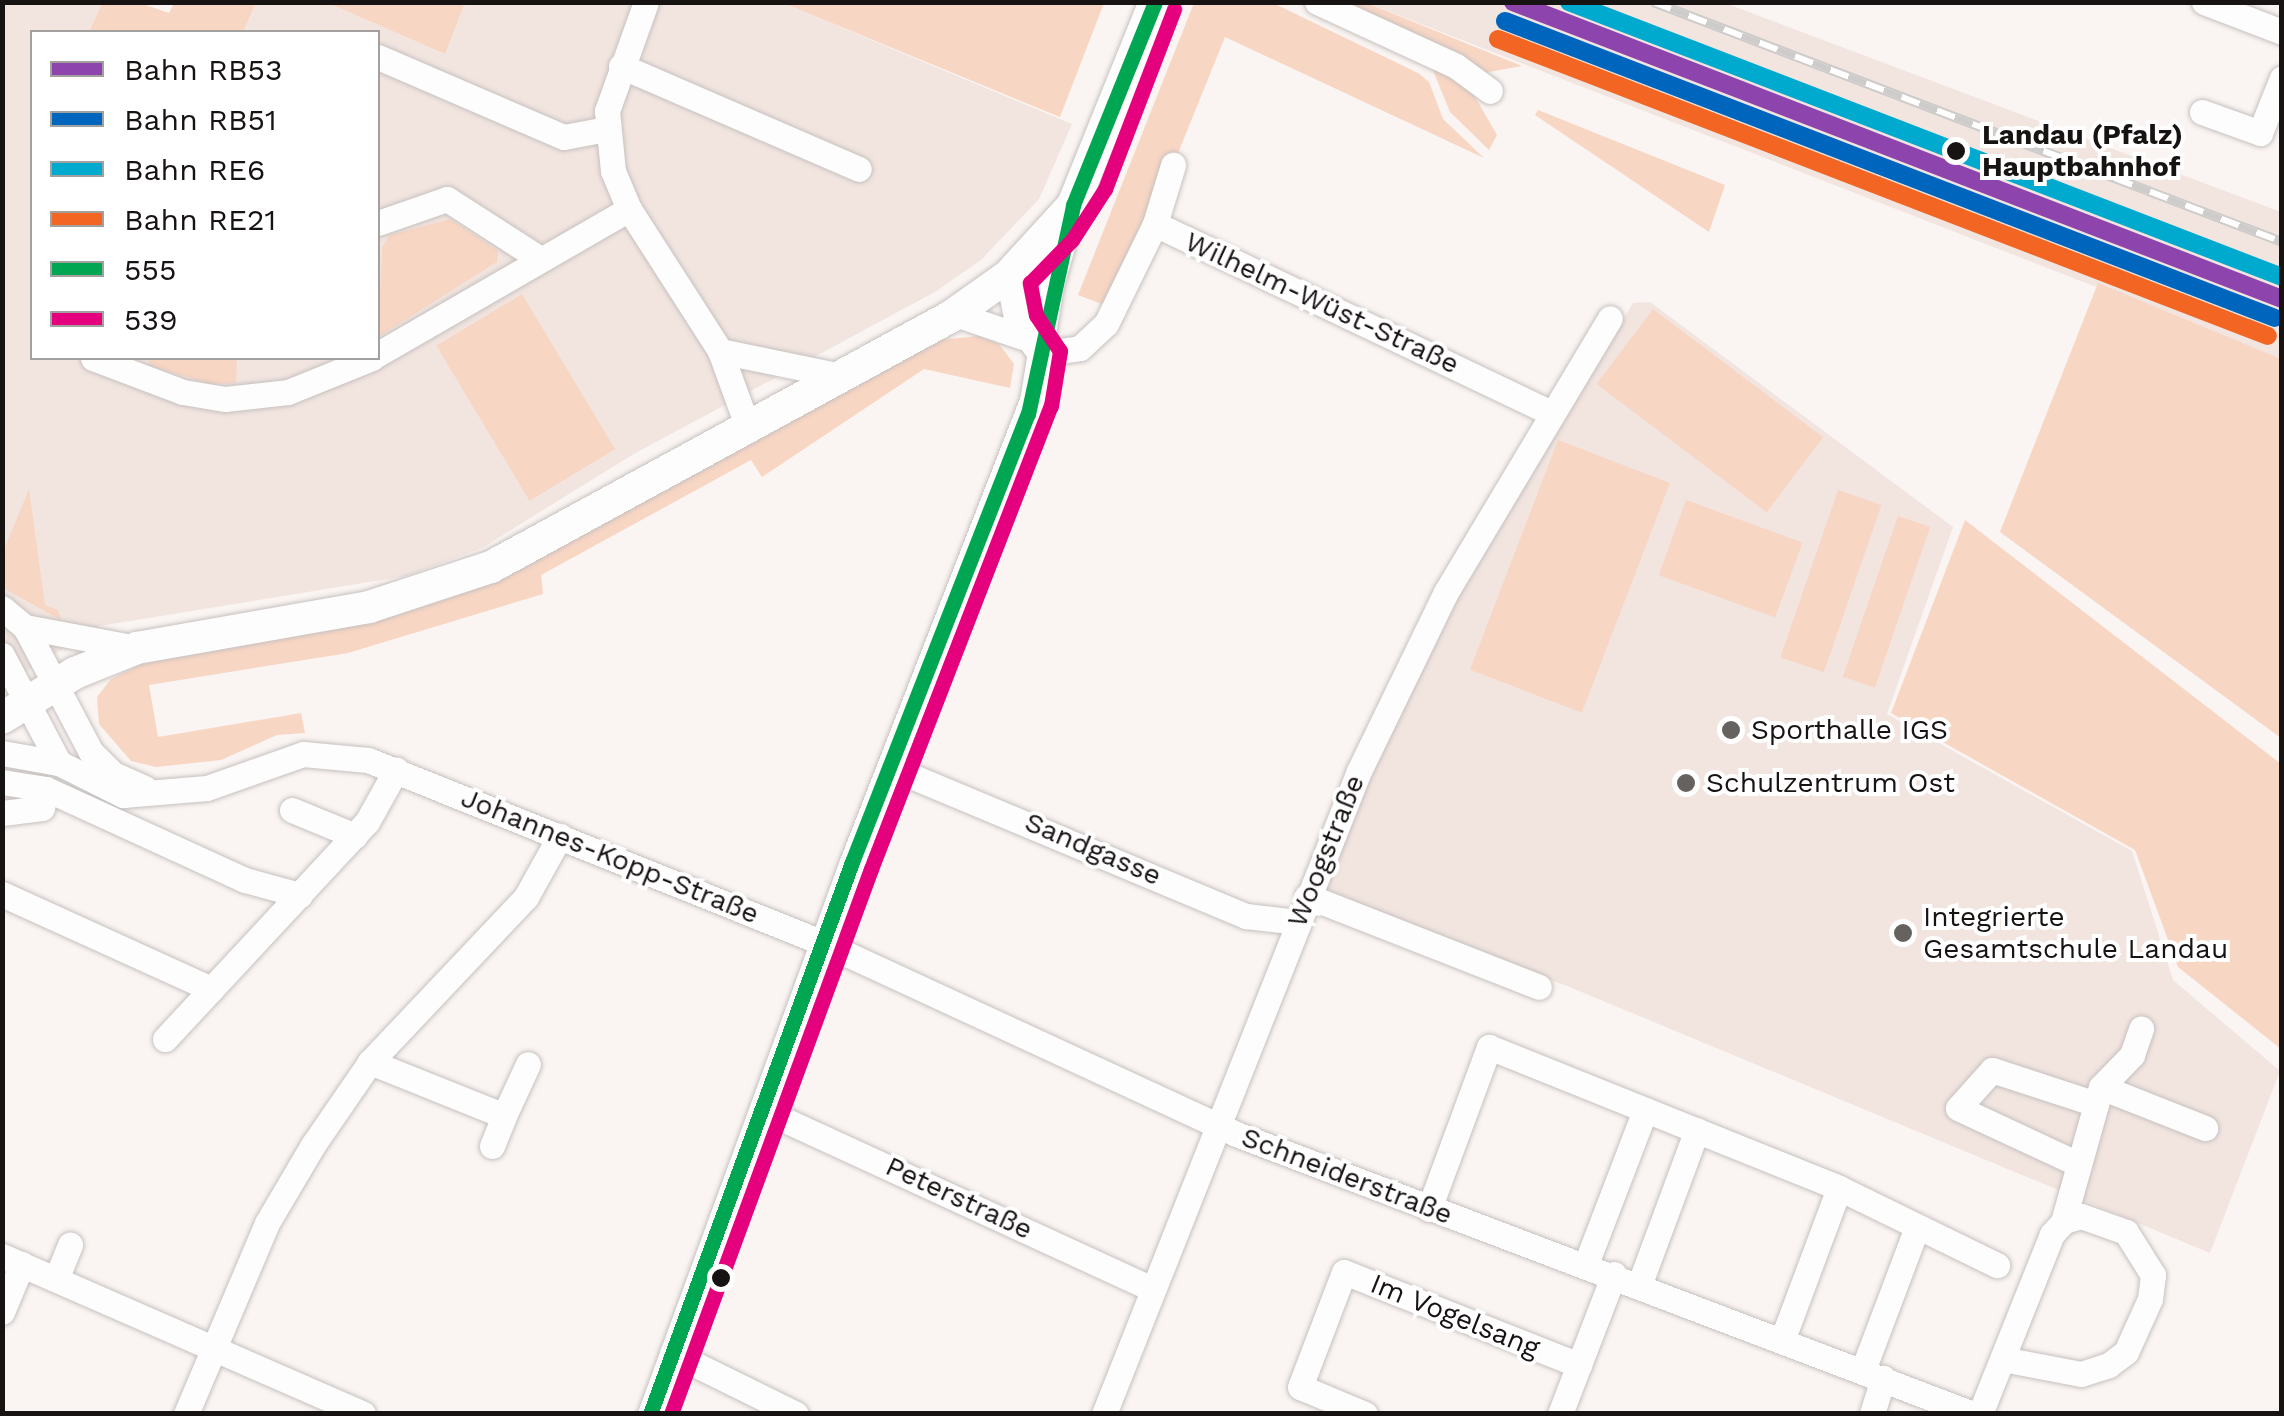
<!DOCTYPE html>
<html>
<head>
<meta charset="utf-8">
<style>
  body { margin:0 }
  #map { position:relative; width:2284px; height:1416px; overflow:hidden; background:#faf4f2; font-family:"Work Sans",sans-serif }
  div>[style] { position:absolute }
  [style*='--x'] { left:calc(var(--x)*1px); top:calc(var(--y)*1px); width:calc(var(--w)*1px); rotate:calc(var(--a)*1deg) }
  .built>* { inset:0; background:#f2e5e0 }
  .green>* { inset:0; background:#f8d6c4; transform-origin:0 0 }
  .roads { filter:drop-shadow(0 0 2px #c6c1bf) drop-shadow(0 0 2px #c6c1bf) }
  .minor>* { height:25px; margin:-12.5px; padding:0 12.5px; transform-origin:12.5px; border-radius:12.5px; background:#fefdfd }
  .major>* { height:32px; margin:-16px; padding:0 16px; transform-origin:16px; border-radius:16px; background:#fefdfd }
  .rail>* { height:10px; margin-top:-5px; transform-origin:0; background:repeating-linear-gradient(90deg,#fff 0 19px,#cecccb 0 38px); box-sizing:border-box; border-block:2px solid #cecccb }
  .bus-1>* { height:15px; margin:-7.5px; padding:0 7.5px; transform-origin:7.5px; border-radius:7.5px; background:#00a651 }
  .bus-2>* { height:15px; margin:-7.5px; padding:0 7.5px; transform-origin:7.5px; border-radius:7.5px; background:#e5007d }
  .rail-1>* { height:18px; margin:-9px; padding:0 9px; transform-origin:9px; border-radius:9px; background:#8e44ad }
  .rail-2>* { height:18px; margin:-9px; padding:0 9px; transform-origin:9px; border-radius:9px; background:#0065bd }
  .rail-3>* { height:18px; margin:-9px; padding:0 9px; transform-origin:9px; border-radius:9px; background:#00a9ce }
  .rail-4>* { height:18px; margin:-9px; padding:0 9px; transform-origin:9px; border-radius:9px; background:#f26522 }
  .dots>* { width:28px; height:28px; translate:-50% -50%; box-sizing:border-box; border:5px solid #fff; border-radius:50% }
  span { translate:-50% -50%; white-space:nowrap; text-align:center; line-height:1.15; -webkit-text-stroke:8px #fff; paint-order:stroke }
  .stop-label { font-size:28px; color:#171312; font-weight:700 }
  .left { translate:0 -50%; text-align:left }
  .street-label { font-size:28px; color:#171312 }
  .poi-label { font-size:28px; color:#171312 }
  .frame { position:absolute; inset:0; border:5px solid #171312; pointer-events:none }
  .legend { position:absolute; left:30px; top:30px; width:350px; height:330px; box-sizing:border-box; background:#fff; border:2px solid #a2a1a0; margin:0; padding:12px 18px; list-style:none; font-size:30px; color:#171312 }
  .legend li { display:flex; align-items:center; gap:20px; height:50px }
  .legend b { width:50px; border:2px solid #a2a1a0 }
</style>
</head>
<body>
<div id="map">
  <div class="built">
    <div style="clip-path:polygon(3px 3px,102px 3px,89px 32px,32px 32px,32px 358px,378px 358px,378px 32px,243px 32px,256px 3px,328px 3px,445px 54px,465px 3px,783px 3px,1072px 124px,1039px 199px,981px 260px,935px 292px,632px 455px,482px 548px,406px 576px,99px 626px,3px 686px)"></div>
    <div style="clip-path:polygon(1367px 3px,1725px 3px,2281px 212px,2281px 359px)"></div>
    <div style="clip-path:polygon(1650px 302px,1953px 527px,1887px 714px,2132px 851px,2173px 980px,2280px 1071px,2210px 1253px,1567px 986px,1328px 902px,1320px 884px,1407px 681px,1633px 303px)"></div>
  </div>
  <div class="green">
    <div style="clip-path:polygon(102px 3px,140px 3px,169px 13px,174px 3px,256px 3px,243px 32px,89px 32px)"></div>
    <div style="clip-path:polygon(328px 3px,465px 3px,445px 54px)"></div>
    <div style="clip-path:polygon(783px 3px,1104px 3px,1060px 117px)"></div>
    <div style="clip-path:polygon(1194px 3px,1273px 3px,1418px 73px,1429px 82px,1443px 119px,1484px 158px,1225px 37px,1115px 309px,1078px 295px)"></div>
    <div style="clip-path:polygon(1338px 3px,1367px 3px,1522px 66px,1478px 74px)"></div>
    <div style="clip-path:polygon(1432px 68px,1471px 90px,1497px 135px,1489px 150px,1450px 112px)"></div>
    <div style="clip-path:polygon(1538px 110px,1725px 185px,1709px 232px,1535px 115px)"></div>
    <div style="clip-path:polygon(450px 219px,498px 251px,497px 262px,378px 337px,382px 247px,390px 235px)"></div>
    <div style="clip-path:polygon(2098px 283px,2281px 359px,2281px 738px,2000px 532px)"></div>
    <div style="left:522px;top:294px;width:181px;height:100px;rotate:59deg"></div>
    <div style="left:1653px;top:309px;width:213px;height:94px;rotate:37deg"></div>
    <div style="clip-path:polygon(979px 336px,999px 344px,1014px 364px,1010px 388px,924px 369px,762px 477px,751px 460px,541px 575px,543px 594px,348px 653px,149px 685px,158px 737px,301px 713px,305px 733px,277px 735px,221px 760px,156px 767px,131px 761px,99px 724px,97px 697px,111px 679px,147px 661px,372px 618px,938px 340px)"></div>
    <div style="clip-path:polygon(147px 358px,237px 358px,236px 383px,210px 384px,151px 366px)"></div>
    <div style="left:1558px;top:440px;width:120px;height:246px;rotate:21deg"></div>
    <div style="clip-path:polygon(29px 489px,45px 605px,58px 610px,61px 620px,3px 588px,3px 552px)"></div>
    <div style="left:1838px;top:490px;width:46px;height:177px;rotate:19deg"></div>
    <div style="left:1686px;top:500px;width:124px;height:80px;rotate:20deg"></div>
    <div style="left:1898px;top:516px;width:34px;height:170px;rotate:19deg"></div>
    <div style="clip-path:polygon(1965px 520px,2281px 764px,2281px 1049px,2178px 967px,2135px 850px,1891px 713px)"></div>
  </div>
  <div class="roads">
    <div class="minor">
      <div style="--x:646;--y:2;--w:116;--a:109.7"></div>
      <div style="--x:607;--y:111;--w:60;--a:84.3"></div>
      <div style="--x:613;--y:171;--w:41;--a:67.2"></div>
      <div style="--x:629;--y:209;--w:169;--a:57.3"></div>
      <div style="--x:720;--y:351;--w:79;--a:70"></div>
      <div style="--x:1317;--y:2;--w:153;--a:24.7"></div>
      <div style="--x:1456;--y:66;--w:42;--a:36.3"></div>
      <div style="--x:2204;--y:2;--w:84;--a:21"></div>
      <div style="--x:378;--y:57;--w:202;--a:23.3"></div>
      <div style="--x:564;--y:137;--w:43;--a:-10.8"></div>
      <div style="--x:621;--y:66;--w:259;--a:23.4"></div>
      <div style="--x:2202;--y:112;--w:62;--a:19.9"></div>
      <div style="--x:2260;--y:133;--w:59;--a:-68.2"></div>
      <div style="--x:378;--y:223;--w:73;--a:-19.2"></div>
      <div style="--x:447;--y:199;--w:111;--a:32.8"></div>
      <div style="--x:1155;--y:224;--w:437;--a:25.5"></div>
      <div style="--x:1008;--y:276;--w:48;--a:79.2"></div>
      <div style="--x:1017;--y:323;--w:39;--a:53"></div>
      <div style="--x:955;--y:314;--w:72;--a:18.7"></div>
      <div style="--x:720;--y:351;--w:119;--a:11.6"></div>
      <div style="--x:378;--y:354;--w:290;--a:-30"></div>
      <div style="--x:1040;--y:354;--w:40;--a:-8.5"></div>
      <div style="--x:1080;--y:348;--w:35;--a:-43"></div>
      <div style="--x:1106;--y:324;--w:111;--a:-63.9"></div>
      <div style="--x:1155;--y:224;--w:62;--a:-73"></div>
      <div style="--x:93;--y:358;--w:96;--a:20.7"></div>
      <div style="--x:183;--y:392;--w:43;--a:9.5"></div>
      <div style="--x:225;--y:399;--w:63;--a:-6.3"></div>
      <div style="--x:288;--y:392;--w:91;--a:-22"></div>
      <div style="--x:2;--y:608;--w:30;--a:40"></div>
      <div style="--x:25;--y:627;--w:141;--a:62.2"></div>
      <div style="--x:91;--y:752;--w:31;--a:45"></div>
      <div style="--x:113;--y:774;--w:35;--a:24"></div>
      <div style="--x:25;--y:627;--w:114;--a:10.6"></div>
      <div style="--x:2;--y:655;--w:122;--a:62.2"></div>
      <div style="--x:2;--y:753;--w:58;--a:10"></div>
      <div style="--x:59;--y:763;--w:72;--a:26.6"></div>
      <div style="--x:123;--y:795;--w:84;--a:-4.8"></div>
      <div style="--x:207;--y:788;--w:102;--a:-19.5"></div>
      <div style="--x:303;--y:754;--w:65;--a:5.3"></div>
      <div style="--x:368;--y:760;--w:490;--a:21.9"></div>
      <div style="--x:823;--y:943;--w:455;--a:24.8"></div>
      <div style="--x:1236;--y:1134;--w:788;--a:20.8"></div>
      <div style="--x:892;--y:768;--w:384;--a:22.7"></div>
      <div style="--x:1246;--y:916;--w:51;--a:6.7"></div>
      <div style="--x:2;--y:782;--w:45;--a:9"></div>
      <div style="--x:46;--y:789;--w:219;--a:24.6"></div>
      <div style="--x:245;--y:880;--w:57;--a:15.3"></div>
      <div style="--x:292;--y:810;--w:68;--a:22.4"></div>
      <div style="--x:2;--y:813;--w:40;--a:-7.1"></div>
      <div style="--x:42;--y:808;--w:19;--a:-78"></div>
      <div style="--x:2;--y:894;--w:230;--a:24.4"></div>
      <div style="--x:1307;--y:896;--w:249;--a:21.4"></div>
      <div style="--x:165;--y:1039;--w:296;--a:-47.1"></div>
      <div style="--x:367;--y:822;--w:60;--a:-60.9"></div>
      <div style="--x:370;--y:1062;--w:144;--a:21.9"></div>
      <div style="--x:504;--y:1116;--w:57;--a:-65.2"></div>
      <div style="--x:2101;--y:1087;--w:45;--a:-45.9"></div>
      <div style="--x:2132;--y:1055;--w:28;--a:-71"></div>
      <div style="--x:763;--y:1110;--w:429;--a:24.7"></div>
      <div style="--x:492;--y:1146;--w:32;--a:-68"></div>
      <div style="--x:2076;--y:1163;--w:130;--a:-155"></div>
      <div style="--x:1958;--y:1108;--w:51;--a:-48.2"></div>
      <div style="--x:1992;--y:1070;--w:109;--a:18.1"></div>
      <div style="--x:1429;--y:1209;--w:173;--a:-69.7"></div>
      <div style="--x:1489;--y:1047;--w:377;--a:21.9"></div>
      <div style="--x:1839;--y:1188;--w:176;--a:26"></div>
      <div style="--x:2063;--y:1222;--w:140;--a:-74.3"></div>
      <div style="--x:2101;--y:1087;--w:112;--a:21.5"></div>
      <div style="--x:2;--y:1256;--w:394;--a:23.6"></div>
      <div style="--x:1586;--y:1264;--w:165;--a:-69"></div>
      <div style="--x:57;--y:1277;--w:35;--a:-68"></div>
      <div style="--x:1640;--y:1283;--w:163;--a:-69.6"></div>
      <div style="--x:2;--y:1312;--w:52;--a:-67.4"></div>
      <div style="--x:1783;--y:1338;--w:160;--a:-69.5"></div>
      <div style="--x:672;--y:1353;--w:138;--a:26.2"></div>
      <div style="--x:1863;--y:1370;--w:153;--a:-69.3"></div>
      <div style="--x:186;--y:1414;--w:207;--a:-67"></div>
      <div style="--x:267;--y:1223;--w:91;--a:-59.5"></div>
      <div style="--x:313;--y:1145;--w:101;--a:-55.5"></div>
      <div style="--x:370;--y:1062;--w:227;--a:-46.6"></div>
      <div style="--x:526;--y:897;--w:70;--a:-60.9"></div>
      <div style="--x:650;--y:1414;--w:588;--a:-69.9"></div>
      <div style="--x:852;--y:862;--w:495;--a:-68.7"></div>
      <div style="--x:1032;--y:401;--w:118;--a:-80.7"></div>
      <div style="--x:1051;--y:285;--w:80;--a:-74.1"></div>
      <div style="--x:1104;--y:1414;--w:692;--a:-68.37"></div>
      <div style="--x:1359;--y:771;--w:199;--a:-64.1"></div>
      <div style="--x:1446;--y:592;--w:319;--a:-59.1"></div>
      <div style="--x:1365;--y:1414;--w:70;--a:-157.4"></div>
      <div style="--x:1300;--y:1387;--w:123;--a:-69.1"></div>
      <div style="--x:1344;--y:1272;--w:253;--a:21.6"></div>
      <div style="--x:1560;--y:1414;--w:150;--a:-68.9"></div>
      <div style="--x:1872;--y:1414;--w:38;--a:-73"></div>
      <div style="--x:1980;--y:1414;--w:194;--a:-68.2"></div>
      <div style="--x:2052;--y:1234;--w:18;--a:-47"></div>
      <div style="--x:2064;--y:1221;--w:18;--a:-16"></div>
      <div style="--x:2081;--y:1216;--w:48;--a:19.6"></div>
      <div style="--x:2126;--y:1232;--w:51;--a:57.9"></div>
      <div style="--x:2153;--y:1275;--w:24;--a:97"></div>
      <div style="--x:2150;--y:1299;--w:58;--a:114.4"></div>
      <div style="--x:2126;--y:1352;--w:21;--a:143"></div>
      <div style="--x:2109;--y:1365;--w:29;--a:162"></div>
      <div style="--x:2081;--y:1374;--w:80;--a:-169.2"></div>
    </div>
    <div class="major">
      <div style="--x:2;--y:718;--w:86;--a:-31.7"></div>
      <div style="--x:75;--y:673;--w:67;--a:-22"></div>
      <div style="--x:137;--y:648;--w:236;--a:-10"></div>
      <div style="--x:369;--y:607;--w:128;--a:-18.2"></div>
      <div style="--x:491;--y:567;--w:523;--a:-28.58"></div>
      <div style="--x:950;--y:317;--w:71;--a:-35.3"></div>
      <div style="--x:1008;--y:276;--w:96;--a:-47.5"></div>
      <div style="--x:1073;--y:205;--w:219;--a:-68"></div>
    </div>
  </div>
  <div class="rail">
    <div style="--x:1653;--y:2;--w:673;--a:20.88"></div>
  </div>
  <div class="bus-1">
    <div style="--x:650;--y:1414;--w:588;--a:-69.9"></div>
    <div style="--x:852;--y:862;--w:481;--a:-68.6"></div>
    <div style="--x:1028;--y:414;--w:214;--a:-77.8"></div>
    <div style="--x:1073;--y:205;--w:219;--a:-68"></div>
  </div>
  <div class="bus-2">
    <div style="--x:671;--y:1414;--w:581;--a:-69.85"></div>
    <div style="--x:871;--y:869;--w:497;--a:-68.8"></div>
    <div style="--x:1051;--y:406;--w:56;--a:-80.7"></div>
    <div style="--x:1060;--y:351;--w:43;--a:-123.7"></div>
    <div style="--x:1036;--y:315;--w:33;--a:-101"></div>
    <div style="--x:1030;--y:283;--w:60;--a:-45.7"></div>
    <div style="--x:1072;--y:240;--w:61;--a:-57.1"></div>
    <div style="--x:1105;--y:189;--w:193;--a:-69"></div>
  </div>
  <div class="rail-1">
    <div style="--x:1513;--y:2;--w:824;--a:21.12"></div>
  </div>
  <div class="rail-2">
    <div style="--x:1505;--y:21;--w:825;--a:21.09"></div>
  </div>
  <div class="rail-3">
    <div style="--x:1569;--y:2;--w:764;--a:21.09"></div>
  </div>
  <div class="rail-4">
    <div style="--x:1498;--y:39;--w:825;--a:21.09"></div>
  </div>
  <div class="dots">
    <div style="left:1956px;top:151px;background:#171312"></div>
    <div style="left:1731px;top:730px;background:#666260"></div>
    <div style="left:1686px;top:783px;background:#666260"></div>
    <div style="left:1903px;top:933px;background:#666260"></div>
    <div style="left:721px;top:1278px;background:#171312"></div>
  </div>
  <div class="stop-label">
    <span class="left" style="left:1982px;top:151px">Landau (Pfalz)<br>Hauptbahnhof</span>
  </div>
  <div class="street-label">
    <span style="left:1322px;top:303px;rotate:25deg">Wilhelm-Wüst-Straße</span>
    <span style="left:1093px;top:849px;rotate:23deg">Sandgasse</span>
    <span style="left:1326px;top:851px;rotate:-68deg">Woogstraße</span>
    <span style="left:610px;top:856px;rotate:22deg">Johannes-Kopp-Straße</span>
    <span style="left:1347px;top:1176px;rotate:21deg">Schneiderstraße</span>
    <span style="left:959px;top:1198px;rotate:25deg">Peterstraße</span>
    <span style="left:1455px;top:1316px;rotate:22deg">Im Vogelsang</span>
  </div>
  <div class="poi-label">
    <span class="left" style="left:1751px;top:730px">Sporthalle IGS</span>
    <span class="left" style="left:1706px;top:783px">Schulzentrum Ost</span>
    <span class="left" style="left:1923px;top:933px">Integrierte<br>Gesamtschule Landau</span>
  </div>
  <div class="frame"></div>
  <ul class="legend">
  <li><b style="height:12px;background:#8e44ad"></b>Bahn RB53</li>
  <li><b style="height:12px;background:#0065bd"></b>Bahn RB51</li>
  <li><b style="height:12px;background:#00a9ce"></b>Bahn RE6</li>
  <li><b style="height:12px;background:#f26522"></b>Bahn RE21</li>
  <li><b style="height:12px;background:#00a651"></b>555</li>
  <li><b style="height:12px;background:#e5007d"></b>539</li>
  </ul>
</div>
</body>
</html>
